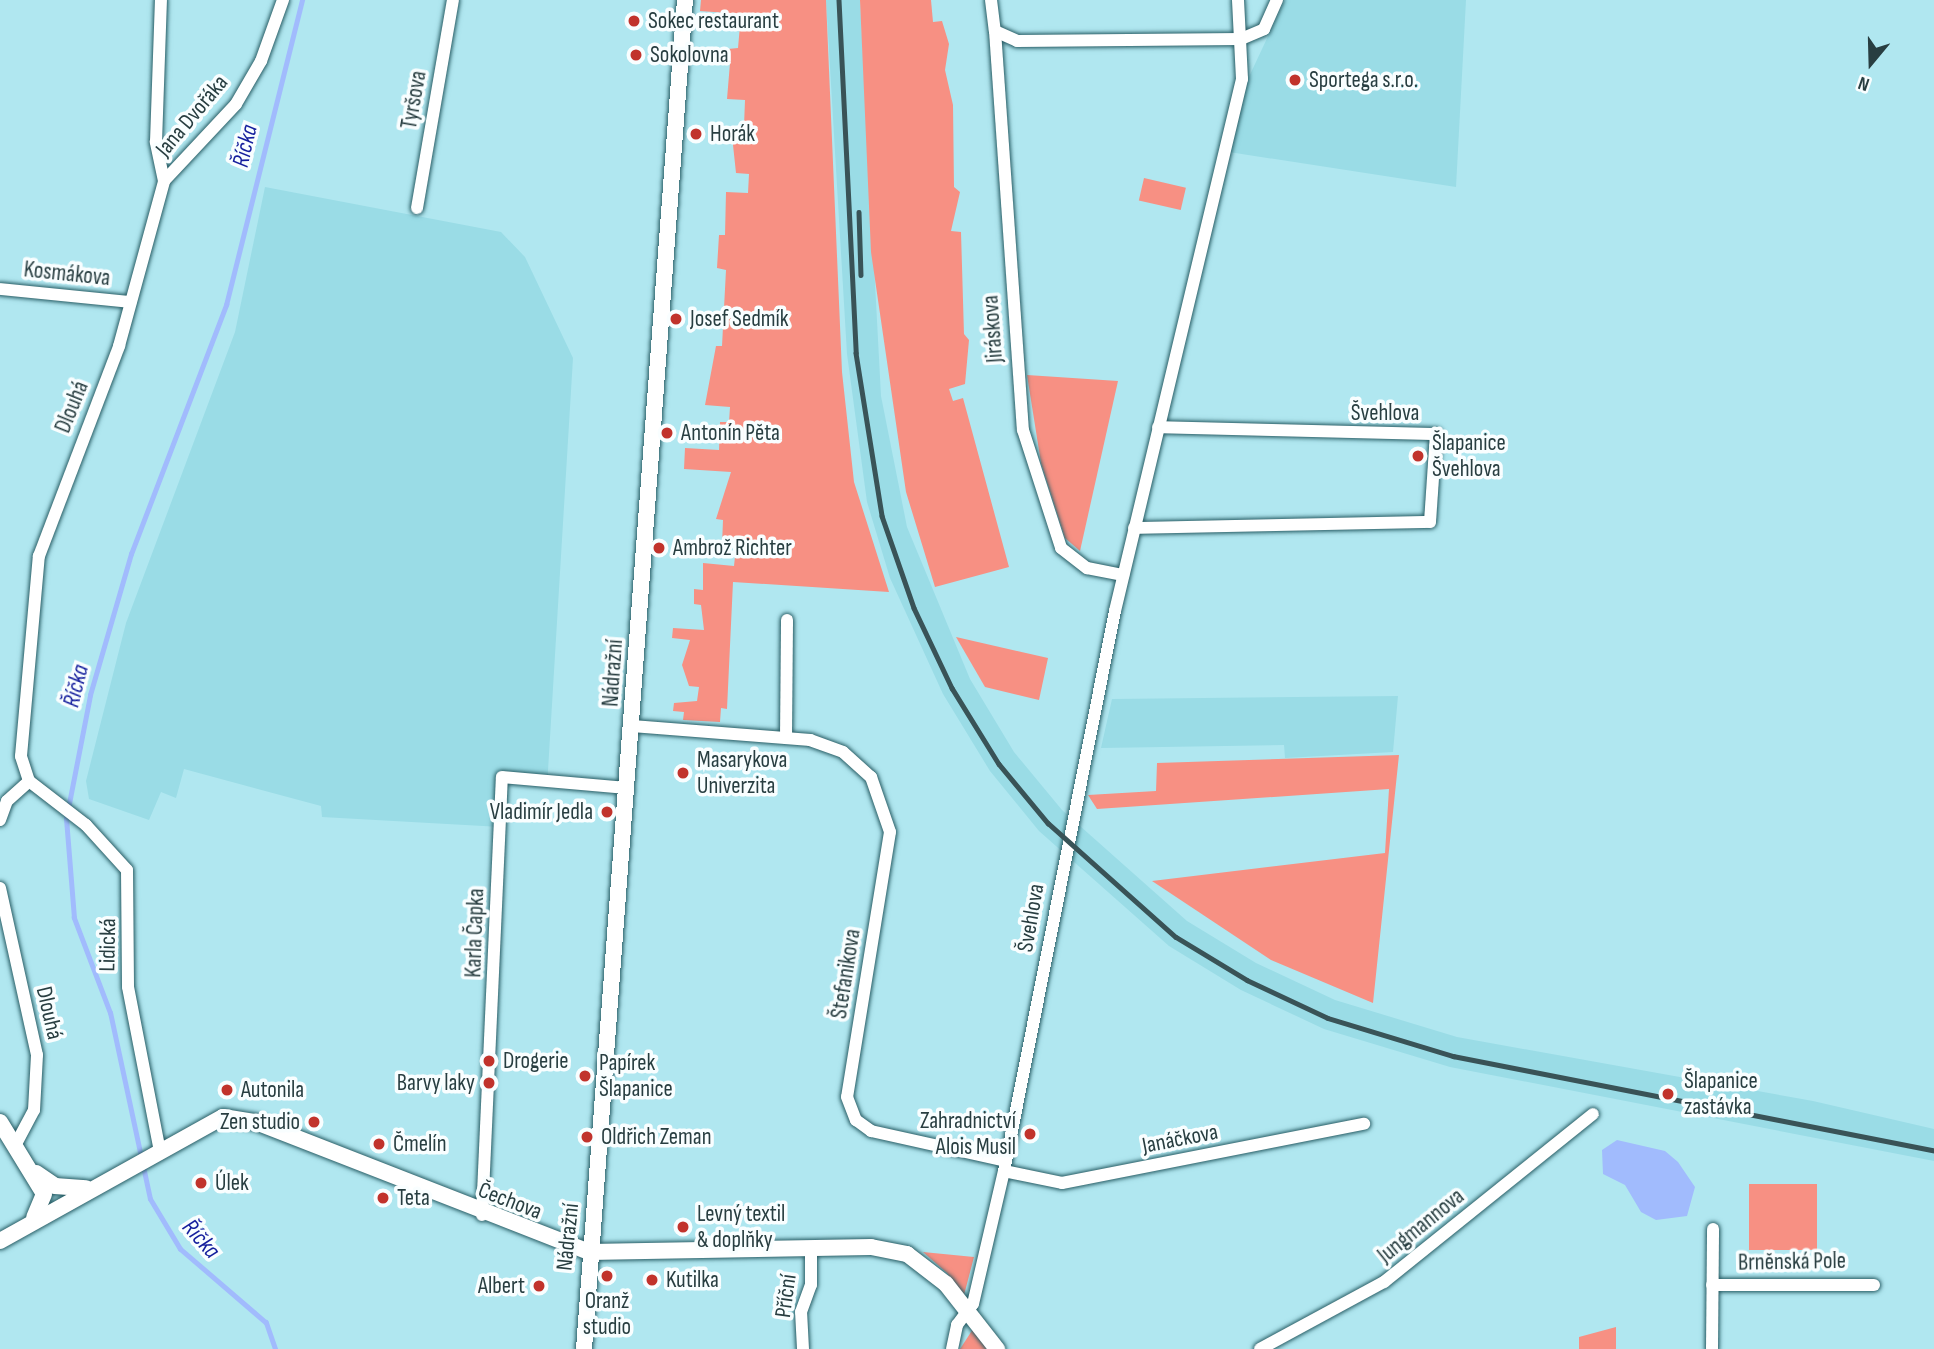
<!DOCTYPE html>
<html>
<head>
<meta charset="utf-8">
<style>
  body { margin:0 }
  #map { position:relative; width:1934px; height:1349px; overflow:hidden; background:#b0e7f0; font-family:"Sofia Sans Condensed",sans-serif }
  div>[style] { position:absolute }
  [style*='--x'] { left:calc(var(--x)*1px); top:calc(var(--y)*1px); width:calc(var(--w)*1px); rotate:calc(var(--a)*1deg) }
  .built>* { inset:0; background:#9adce6 }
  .green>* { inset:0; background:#f79083; transform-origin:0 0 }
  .water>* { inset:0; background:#a1bbfd }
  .stream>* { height:4.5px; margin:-2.25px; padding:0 2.25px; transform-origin:2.25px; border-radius:2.25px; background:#a1bbfd }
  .roads { filter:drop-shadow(0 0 2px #285d65) drop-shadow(0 0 2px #285d65) }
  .minor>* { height:12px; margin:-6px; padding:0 6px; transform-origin:6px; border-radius:6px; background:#fff }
  .tertiary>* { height:16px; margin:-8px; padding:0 8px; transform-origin:8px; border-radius:8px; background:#fff }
  .rail>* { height:4.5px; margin:-2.25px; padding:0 2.25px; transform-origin:2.25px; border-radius:2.25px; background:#395357 }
  .dots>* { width:19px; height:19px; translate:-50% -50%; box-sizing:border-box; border:4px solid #f9feff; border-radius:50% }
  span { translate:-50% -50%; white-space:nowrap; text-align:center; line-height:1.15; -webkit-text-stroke:7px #f9feff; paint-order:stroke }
  .poi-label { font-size:23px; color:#283e41 }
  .left { translate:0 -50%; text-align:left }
  .right { translate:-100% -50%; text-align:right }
  .street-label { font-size:23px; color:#283e41 }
  .water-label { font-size:24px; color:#151f9d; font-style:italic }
  .north { position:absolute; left:1836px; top:28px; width:70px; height:70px; -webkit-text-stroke:5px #f9feff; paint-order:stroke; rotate:199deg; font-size:19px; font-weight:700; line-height:28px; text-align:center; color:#283e41 }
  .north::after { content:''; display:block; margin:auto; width:24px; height:32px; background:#283e41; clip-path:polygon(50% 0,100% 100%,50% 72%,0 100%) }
</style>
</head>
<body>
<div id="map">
  <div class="built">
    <div style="clip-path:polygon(826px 0,860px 0,881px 396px,907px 527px,970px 679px,1014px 752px,1062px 810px,1187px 921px,1256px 963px,1335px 1000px,1457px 1037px,1813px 1101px,1934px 1129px,1934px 1161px,1450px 1067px,1324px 1029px,1241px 990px,1169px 946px,1039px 831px,990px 771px,943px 694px,890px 578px,867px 502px,847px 354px)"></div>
    <div style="clip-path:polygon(1285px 0,1466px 0,1456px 187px,1229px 152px,1247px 81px)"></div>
    <div style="clip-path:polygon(265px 187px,501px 232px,525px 257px,573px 358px,547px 787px,500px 782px,501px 827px,322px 817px,321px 806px,184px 769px,176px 798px,161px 792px,149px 820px,89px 799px,86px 781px,126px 623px,235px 332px)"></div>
    <div style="clip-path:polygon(1398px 696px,1393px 752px,1285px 758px,1284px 745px,1101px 748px,1112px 699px)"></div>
  </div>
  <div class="green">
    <div style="clip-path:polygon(701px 0,826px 0,842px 372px,854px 482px,889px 592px,733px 582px,727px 709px,721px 708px,720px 722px,683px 720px,684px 712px,673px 711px,674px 703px,697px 701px,699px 687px,689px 686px,682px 665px,690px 640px,672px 638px,673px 628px,704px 630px,701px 605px,694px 604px,694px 589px,703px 590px,703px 563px,734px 566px,736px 547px,722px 545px,723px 520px,716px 519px,731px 472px,684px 469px,685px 448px,719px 450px,720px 422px,729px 422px,730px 407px,705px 405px,716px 346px,722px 346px,726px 270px,717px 268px,719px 235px,725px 235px,726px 192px,748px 193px,749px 174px,736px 173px,733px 145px,733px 134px,744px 126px,745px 100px,727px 99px,730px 63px,718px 62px,718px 50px,738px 48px,741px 14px,700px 11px)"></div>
    <div style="clip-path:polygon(860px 0,931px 0,933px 22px,942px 21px,949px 44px,945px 70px,953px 105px,954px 187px,960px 192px,951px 231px,961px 232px,964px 334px,969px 340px,965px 384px,949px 389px,953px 401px,963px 398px,1009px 567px,935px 587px,906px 492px,871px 252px)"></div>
    <div style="left:1144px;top:178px;width:43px;height:23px;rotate:13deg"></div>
    <div style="clip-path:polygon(1027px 375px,1118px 381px,1080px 551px,1065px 538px,1041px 463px)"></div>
    <div style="clip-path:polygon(956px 637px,1048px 658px,1039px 700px,985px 687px)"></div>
    <div style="clip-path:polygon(1399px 755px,1373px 1003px,1271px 960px,1152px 881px,1385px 853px,1389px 789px,1097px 809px,1088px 795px,1156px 791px,1157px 763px)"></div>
    <div style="left:1749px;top:1184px;width:68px;height:66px"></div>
    <div style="clip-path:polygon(923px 1252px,974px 1257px,964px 1295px,947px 1273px)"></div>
    <div style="clip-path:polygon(1616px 1327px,1616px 1349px,1579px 1349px,1579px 1337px)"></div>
    <div style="clip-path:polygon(973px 1329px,988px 1349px,960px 1349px)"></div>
  </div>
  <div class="water">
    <div style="clip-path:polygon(1617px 1140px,1665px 1151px,1678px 1162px,1695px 1187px,1687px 1216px,1656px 1220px,1641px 1212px,1625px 1185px,1603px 1174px,1602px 1150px)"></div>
  </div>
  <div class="stream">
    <div style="--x:275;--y:1349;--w:28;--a:-109"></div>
    <div style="--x:266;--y:1323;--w:113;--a:-139.3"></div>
    <div style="--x:180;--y:1249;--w:58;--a:-121"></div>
    <div style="--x:150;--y:1199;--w:190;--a:-102.1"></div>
    <div style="--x:110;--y:1013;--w:102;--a:-110.8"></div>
    <div style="--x:74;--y:918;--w:99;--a:-94.6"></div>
    <div style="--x:66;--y:819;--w:126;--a:-79"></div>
    <div style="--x:90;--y:695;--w:147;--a:-73.8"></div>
    <div style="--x:131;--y:554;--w:267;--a:-69.1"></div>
    <div style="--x:226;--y:305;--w:314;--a:-76"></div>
  </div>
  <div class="roads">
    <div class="minor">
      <div style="--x:991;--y:0;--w:31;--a:83"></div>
      <div style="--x:995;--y:31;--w:24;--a:24"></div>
      <div style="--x:1017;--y:41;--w:224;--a:-0.5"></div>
      <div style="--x:1241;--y:39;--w:25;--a:-23"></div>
      <div style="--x:1264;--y:29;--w:32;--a:-66"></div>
      <div style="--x:995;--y:31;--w:400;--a:86"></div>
      <div style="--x:1023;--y:430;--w:124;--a:72.1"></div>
      <div style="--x:1061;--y:548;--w:33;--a:38"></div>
      <div style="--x:1087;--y:568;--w:37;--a:11"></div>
      <div style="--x:164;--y:181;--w:105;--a:-46.9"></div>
      <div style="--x:236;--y:104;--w:50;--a:-59.8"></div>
      <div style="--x:261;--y:61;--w:65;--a:-70.2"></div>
      <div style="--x:417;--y:208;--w:211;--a:-80.2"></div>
      <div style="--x:0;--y:289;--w:131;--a:5.7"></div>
      <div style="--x:1134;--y:528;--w:296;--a:-1.2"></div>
      <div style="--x:1430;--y:522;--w:88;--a:-86.1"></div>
      <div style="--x:1436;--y:434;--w:278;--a:-178.6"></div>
      <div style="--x:632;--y:726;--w:179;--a:4.5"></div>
      <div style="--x:810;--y:740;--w:35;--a:20"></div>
      <div style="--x:843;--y:752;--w:38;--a:42"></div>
      <div style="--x:871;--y:777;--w:58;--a:70.9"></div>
      <div style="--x:890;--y:832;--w:268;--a:99.2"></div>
      <div style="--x:847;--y:1097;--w:25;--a:69"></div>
      <div style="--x:856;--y:1120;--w:19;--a:36"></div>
      <div style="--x:871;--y:1131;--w:138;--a:12.5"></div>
      <div style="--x:786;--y:738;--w:118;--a:-89.5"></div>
      <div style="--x:29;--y:781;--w:26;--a:-108"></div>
      <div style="--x:21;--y:756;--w:201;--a:-84.9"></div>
      <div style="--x:39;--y:556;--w:225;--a:-69.1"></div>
      <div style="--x:119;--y:346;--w:171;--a:-74.7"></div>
      <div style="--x:164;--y:181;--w:40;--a:-102"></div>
      <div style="--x:156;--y:142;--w:142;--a:-88"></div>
      <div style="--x:29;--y:781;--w:72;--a:37.7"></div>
      <div style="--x:86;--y:825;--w:61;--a:47.7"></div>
      <div style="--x:127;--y:870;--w:117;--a:89.5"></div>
      <div style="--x:128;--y:987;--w:168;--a:79"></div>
      <div style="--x:0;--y:820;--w:20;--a:-70"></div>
      <div style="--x:7;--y:801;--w:30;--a:-42"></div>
      <div style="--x:0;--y:888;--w:171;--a:77.5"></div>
      <div style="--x:37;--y:1055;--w:55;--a:93.1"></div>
      <div style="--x:34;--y:1110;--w:40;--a:118"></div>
      <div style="--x:1004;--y:1171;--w:59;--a:11.7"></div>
      <div style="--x:1062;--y:1183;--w:308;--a:-11.1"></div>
      <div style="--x:482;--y:1215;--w:438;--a:-87.4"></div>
      <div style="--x:502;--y:777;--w:125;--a:5"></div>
      <div style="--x:1712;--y:1285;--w:162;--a:0"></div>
      <div style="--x:803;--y:1349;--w:37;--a:-93"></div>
      <div style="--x:801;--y:1312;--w:29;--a:-70"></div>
      <div style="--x:811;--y:1285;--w:37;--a:-90"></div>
      <div style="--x:952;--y:1349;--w:25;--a:-78"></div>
      <div style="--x:957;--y:1325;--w:26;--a:-53"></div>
      <div style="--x:973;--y:1304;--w:137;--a:-76.9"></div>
      <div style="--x:1004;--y:1171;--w:571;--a:-78.79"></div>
      <div style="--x:1115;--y:611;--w:547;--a:-76.57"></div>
      <div style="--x:1242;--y:79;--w:79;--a:-92.9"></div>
      <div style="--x:1260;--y:1349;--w:141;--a:-28.4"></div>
      <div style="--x:1384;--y:1282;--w:268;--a:-38.8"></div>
      <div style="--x:1712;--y:1349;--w:120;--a:-89.5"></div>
    </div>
    <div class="tertiary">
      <div style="--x:0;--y:1122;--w:84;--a:58.6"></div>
      <div style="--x:44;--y:1194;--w:25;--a:113"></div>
      <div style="--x:36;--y:1173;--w:23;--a:34"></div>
      <div style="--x:55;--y:1186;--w:31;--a:4"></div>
      <div style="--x:0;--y:1241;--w:255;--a:-29.1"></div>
      <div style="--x:223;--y:1117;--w:33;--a:9"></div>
      <div style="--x:256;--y:1122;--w:357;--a:21.3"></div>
      <div style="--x:589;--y:1252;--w:282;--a:-1"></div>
      <div style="--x:871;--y:1247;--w:37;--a:11"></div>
      <div style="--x:907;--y:1254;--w:49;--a:37.6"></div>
      <div style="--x:946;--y:1284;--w:83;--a:51.9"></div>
      <div style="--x:584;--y:1349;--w:1353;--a:-85.72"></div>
    </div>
  </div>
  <div class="rail">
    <div style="--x:839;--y:0;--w:353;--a:87.2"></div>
    <div style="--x:856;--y:353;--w:165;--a:80.9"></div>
    <div style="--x:882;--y:516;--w:97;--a:70.8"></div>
    <div style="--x:914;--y:608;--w:89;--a:64.6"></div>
    <div style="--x:952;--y:688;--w:89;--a:58.3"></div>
    <div style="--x:999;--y:764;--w:77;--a:50.3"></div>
    <div style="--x:1048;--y:823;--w:171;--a:41.7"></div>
    <div style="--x:1176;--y:937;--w:83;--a:31.2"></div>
    <div style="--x:1247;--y:980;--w:89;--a:25.1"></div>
    <div style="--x:1328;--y:1018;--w:131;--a:16.9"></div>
    <div style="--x:1453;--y:1056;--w:490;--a:11.1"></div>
    <div style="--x:859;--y:212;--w:63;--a:88.2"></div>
  </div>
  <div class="dots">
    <div style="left:634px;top:21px;background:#c1332c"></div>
    <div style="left:636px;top:55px;background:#c1332c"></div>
    <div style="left:1295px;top:80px;background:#c1332c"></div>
    <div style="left:696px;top:134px;background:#c1332c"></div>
    <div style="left:676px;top:319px;background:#c1332c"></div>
    <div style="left:667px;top:433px;background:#c1332c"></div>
    <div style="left:1418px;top:456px;background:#c1332c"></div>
    <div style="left:659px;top:548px;background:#c1332c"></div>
    <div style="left:683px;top:773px;background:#c1332c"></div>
    <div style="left:607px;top:812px;background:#c1332c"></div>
    <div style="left:489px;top:1061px;background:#c1332c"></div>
    <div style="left:585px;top:1076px;background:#c1332c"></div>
    <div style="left:489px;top:1083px;background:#c1332c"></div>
    <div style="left:227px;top:1090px;background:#c1332c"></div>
    <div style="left:1668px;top:1094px;background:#c1332c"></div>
    <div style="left:314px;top:1122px;background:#c1332c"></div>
    <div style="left:1030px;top:1134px;background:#c1332c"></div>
    <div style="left:587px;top:1137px;background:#c1332c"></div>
    <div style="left:379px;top:1144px;background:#c1332c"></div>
    <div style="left:201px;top:1183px;background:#c1332c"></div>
    <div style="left:383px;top:1198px;background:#c1332c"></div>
    <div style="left:683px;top:1227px;background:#c1332c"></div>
    <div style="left:607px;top:1276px;background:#c1332c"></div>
    <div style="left:652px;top:1280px;background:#c1332c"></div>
    <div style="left:539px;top:1286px;background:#c1332c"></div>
  </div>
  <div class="poi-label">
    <span class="left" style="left:648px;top:21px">Sokec restaurant</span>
    <span class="left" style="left:650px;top:55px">Sokolovna</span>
    <span class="left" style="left:1309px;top:80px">Sportega s.r.o.</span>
    <span class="left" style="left:710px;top:134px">Horák</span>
    <span class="left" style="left:690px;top:319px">Josef Sedmík</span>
    <span class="left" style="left:681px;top:433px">Antonín Pěta</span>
    <span class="left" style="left:1432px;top:456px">Šlapanice<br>Švehlova</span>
    <span class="left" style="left:673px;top:548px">Ambrož Richter</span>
    <span class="left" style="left:697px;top:773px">Masarykova<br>Univerzita</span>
    <span class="right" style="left:593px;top:812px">Vladimír Jedla</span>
    <span class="left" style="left:503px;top:1061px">Drogerie</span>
    <span class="left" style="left:599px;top:1076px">Papírek<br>Šlapanice</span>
    <span class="left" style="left:1684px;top:1094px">Šlapanice<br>zastávka</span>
    <span class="right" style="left:475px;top:1083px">Barvy laky</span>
    <span class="left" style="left:241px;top:1090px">Autonila</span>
    <span class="right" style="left:1016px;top:1134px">Zahradnictví<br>Alois Musil</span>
    <span class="right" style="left:300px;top:1122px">Zen studio</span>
    <span class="left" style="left:601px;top:1137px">Oldřich Zeman</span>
    <span class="left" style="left:393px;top:1144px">Čmelín</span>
    <span class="left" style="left:215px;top:1183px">Úlek</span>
    <span class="left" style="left:397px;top:1198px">Teta</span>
    <span class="left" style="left:697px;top:1227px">Levný textil<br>&amp; doplňky</span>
    <span class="left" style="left:666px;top:1280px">Kutilka</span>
    <span class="right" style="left:525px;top:1286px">Albert</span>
    <span style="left:607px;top:1314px">Oranž<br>studio</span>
  </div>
  <div class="street-label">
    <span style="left:414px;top:100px;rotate:-80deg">Tyršova</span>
    <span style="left:192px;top:116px;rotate:-50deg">Jana Dvořáka</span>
    <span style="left:67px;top:274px;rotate:6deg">Kosmákova</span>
    <span style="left:993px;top:329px;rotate:-94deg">Jiráskova</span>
    <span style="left:72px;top:407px;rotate:-68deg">Dlouhá</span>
    <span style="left:1385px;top:413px">Švehlova</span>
    <span style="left:613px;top:673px;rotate:-86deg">Nádražní</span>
    <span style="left:1031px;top:918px;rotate:-80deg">Švehlova</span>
    <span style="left:475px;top:933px;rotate:-88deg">Karla Čapka</span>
    <span style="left:108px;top:945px;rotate:-89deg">Lidická</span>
    <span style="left:846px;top:974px;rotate:-81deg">Štefanikova</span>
    <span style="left:49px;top:1013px;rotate:77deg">Dlouhá</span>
    <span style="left:1180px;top:1139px;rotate:-11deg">Janáčkova</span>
    <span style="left:510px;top:1201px;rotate:21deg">Čechova</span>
    <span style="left:1421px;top:1226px;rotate:-39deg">Jungmannova</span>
    <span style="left:568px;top:1237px;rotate:-84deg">Nádražní</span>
    <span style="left:1792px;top:1262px;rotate:-1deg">Brněnská Pole</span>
    <span style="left:786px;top:1296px;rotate:-82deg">Příční</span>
  </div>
  <div class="water-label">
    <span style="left:245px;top:146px;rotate:-77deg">Říčka</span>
    <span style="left:76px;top:686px;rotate:-76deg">Říčka</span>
    <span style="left:201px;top:1239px;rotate:48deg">Říčka</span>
  </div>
  <div class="north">N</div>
</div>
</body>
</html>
